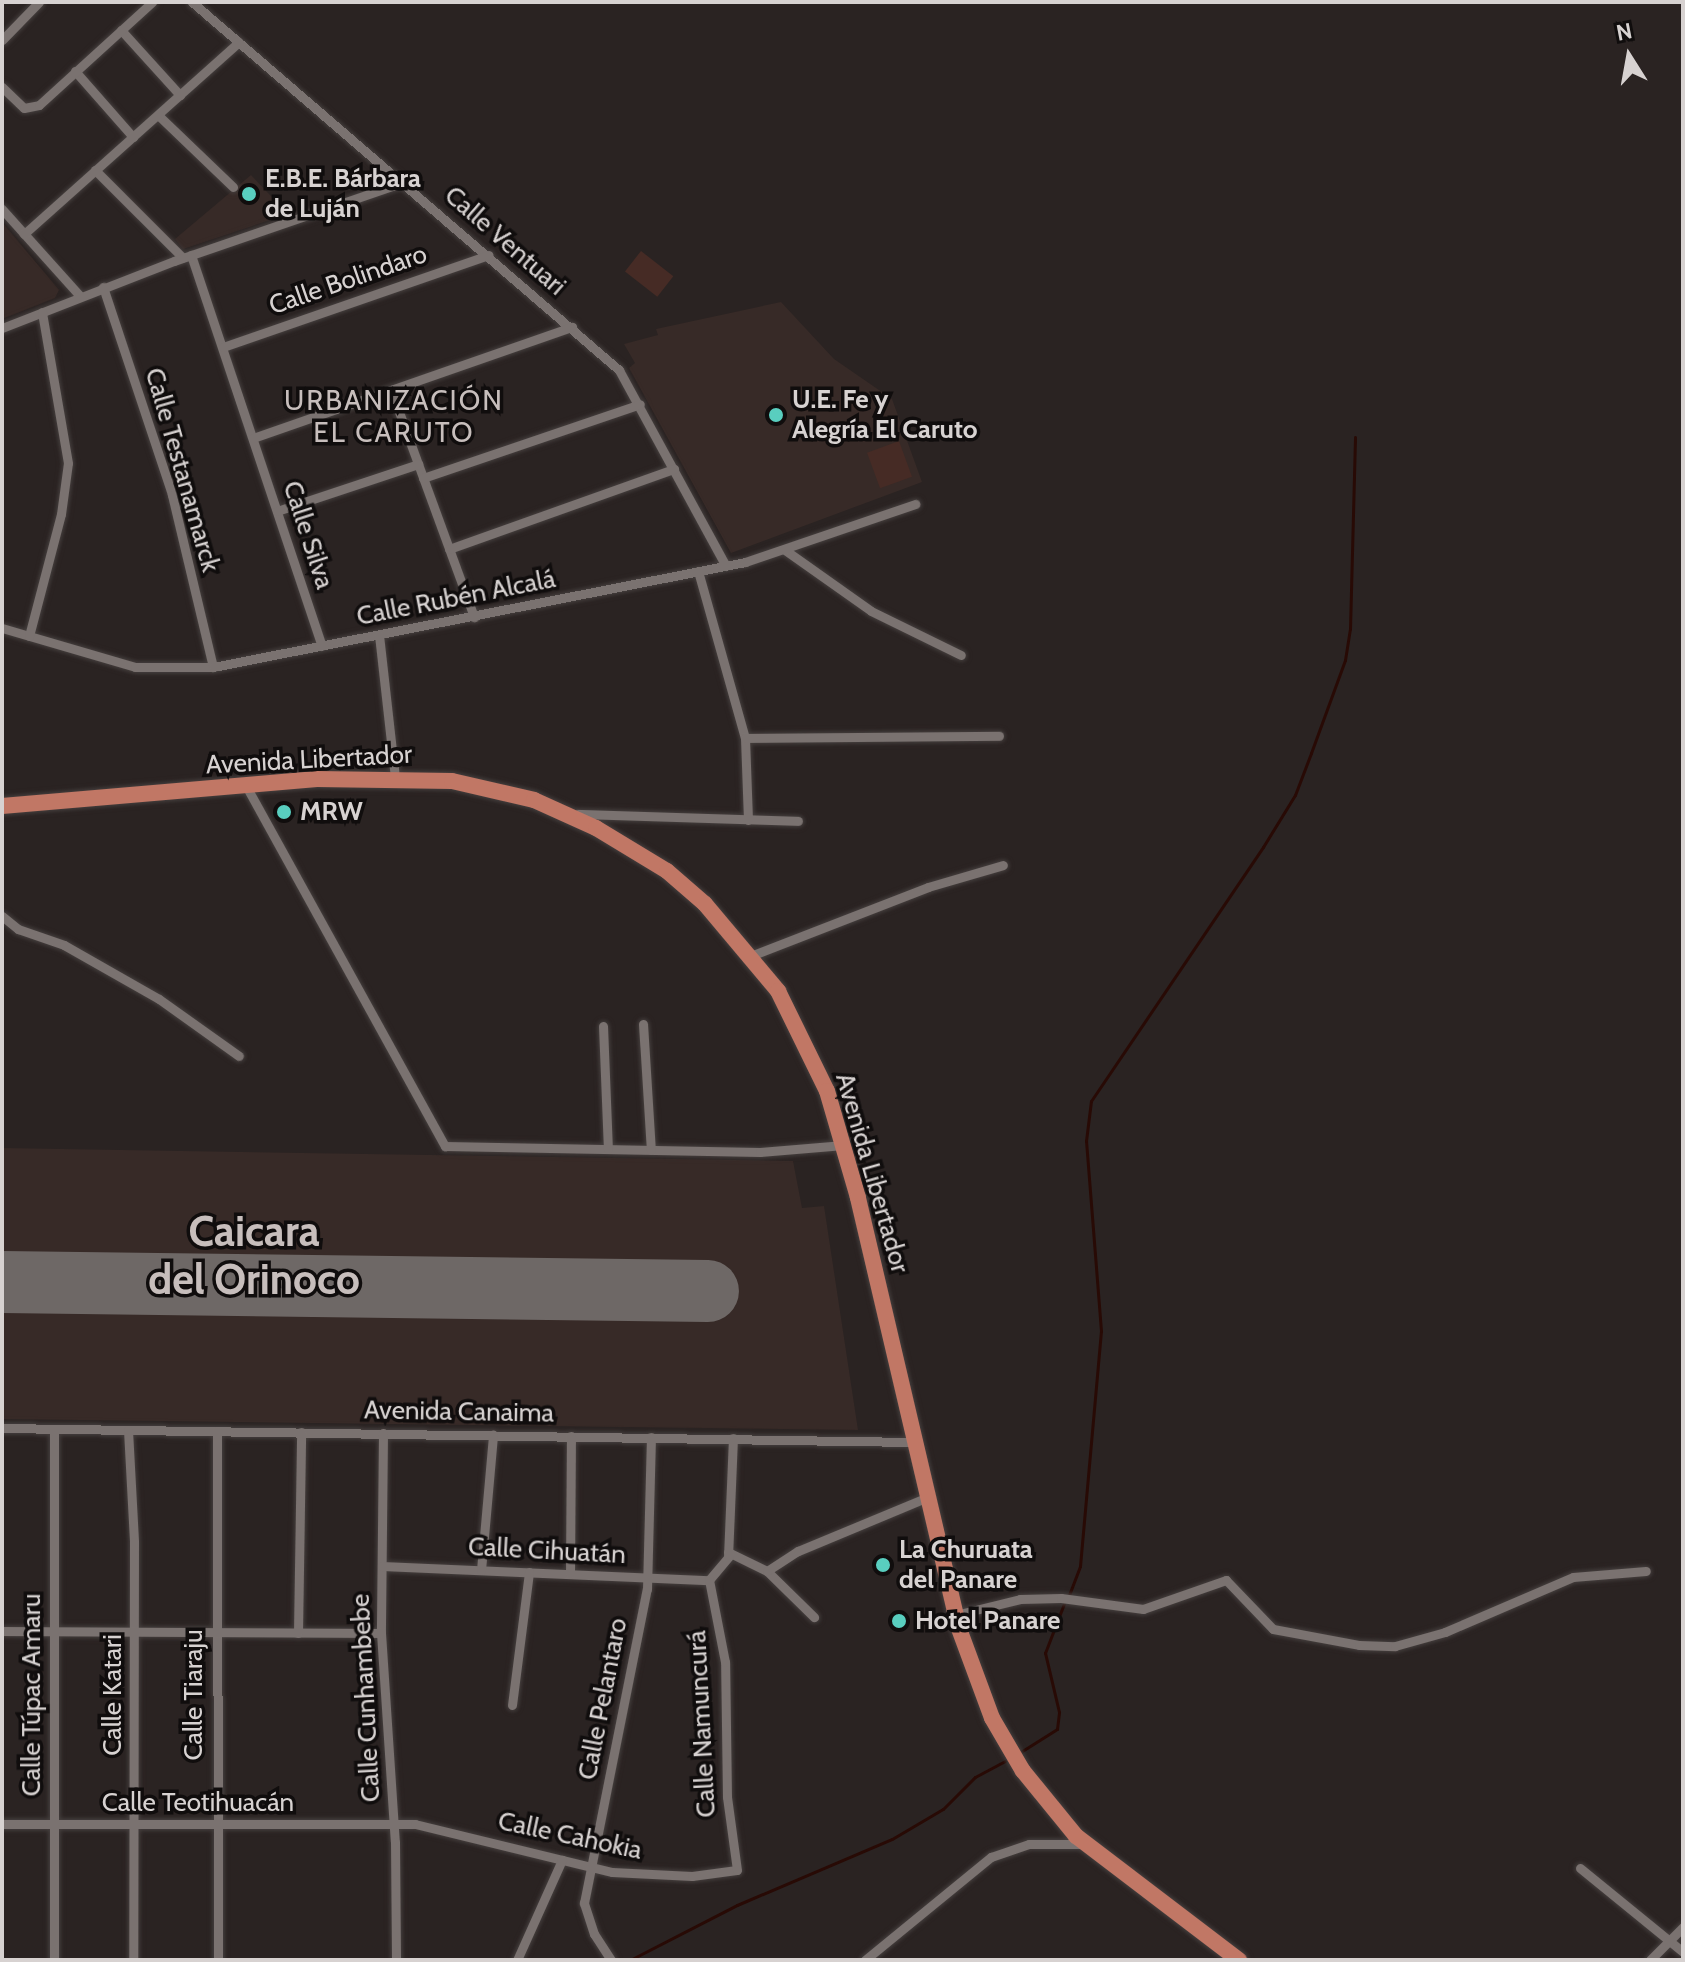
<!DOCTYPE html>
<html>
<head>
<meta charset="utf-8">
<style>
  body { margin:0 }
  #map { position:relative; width:1685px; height:1962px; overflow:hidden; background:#2a2322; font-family:Cabin,sans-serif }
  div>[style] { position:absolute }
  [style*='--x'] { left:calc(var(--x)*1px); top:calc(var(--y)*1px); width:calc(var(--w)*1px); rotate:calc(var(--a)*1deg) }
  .built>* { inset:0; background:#372a27 }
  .green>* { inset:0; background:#462b25; transform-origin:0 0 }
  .stream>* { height:3px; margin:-1.5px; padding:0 1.5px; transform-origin:1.5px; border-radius:1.5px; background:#280a05 }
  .runway>* { height:62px; margin:-31px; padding:0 31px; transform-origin:31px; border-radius:31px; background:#6e6866 }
  .roads { filter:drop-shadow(0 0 2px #453f3e) drop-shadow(0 0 2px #453f3e) }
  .street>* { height:9px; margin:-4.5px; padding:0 4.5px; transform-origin:4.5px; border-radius:4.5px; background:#7a7270 }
  .highway>* { height:16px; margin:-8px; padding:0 8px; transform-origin:8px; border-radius:8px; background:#c17765 }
  .dots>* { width:22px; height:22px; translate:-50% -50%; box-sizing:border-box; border:4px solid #100d0d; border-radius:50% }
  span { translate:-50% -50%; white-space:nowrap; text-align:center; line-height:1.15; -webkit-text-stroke:7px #100d0d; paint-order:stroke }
  .poi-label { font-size:26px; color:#d7d2d1; font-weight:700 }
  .left { translate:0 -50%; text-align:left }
  .street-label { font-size:26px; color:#d7d2d1 }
  .neighbourhood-label { font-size:28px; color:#c7bebc; letter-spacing:2px }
  .town-label { font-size:42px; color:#c7bebc; font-weight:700 }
  .frame { position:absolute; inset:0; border:4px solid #d7d2d1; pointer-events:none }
  .north { position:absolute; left:1589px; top:16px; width:80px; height:80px; -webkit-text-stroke:6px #100d0d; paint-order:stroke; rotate:349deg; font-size:22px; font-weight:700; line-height:32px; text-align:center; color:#d7d2d1 }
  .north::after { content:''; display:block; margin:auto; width:28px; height:36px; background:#d7d2d1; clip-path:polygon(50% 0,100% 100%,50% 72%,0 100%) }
</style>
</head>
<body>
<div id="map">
  <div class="built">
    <div style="clip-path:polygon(251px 175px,288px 214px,183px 249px,175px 239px)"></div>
    <div style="clip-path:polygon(2px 222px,59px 290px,55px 298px,2px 319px)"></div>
    <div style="clip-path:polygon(781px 302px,834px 359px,892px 399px,922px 482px,731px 553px,629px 368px,635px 363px,624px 344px,658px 335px,656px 329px)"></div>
    <div style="clip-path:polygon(2px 1148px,793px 1161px,802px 1208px,824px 1206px,858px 1430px,2px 1419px)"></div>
  </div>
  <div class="green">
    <div style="left:641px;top:251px;width:41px;height:26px;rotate:38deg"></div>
    <div style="left:899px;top:441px;width:38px;height:34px;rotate:70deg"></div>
  </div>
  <div class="stream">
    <div style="--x:1069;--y:1595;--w:31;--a:-69"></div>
    <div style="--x:1080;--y:1566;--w:236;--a:-84.9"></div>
    <div style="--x:1101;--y:1331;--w:191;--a:-94.5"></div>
    <div style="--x:1086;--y:1141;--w:40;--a:-82.9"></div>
    <div style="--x:1091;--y:1101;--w:307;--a:-55.9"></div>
    <div style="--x:1263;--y:847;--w:61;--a:-58.4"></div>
    <div style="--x:1295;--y:795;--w:45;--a:-69.1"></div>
    <div style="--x:1311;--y:753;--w:99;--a:-69.9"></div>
    <div style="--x:1345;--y:660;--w:31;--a:-81"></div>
    <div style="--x:1350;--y:629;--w:192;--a:-88.5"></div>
    <div style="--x:1019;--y:1753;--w:45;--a:-32.3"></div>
    <div style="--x:1057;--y:1729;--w:17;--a:-83"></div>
    <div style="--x:1059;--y:1712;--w:61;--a:-103.3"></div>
    <div style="--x:1045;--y:1653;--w:56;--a:-69"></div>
    <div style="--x:630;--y:1960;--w:120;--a:-27.2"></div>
    <div style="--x:737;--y:1905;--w:168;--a:-23.1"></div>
    <div style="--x:892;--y:1839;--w:59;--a:-30.5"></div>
    <div style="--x:943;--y:1809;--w:45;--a:-45"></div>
    <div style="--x:975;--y:1777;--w:34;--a:-28"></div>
  </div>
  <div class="runway">
    <div style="--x:2;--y:1282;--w:706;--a:0.73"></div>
  </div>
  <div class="roads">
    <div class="street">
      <div style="--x:192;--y:2;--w:564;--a:40.76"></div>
      <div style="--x:619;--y:370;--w:223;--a:61.4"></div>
      <div style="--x:121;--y:30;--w:88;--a:47.8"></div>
      <div style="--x:2;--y:40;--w:53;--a:-45.8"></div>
      <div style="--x:75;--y:71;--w:88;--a:48.7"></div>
      <div style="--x:2;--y:87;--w:30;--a:44"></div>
      <div style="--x:24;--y:108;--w:15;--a:-11"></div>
      <div style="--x:39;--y:105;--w:153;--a:-42.3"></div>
      <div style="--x:158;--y:115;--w:104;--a:43.8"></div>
      <div style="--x:95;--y:170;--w:124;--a:45"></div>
      <div style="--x:2;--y:209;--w:117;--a:48.1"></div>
      <div style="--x:24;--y:234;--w:288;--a:-41.8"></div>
      <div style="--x:191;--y:255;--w:412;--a:71.5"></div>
      <div style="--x:103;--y:287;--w:219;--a:71.6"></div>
      <div style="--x:172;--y:495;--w:177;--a:76.6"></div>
      <div style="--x:2;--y:328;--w:185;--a:-21.3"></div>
      <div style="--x:174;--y:261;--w:243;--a:-19"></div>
      <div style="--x:223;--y:347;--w:281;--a:-19.1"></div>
      <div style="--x:391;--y:390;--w:242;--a:69.9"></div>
      <div style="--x:253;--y:438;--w:338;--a:-19.2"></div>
      <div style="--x:423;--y:478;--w:229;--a:-18.8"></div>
      <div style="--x:277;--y:511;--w:149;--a:-18.4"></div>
      <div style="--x:449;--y:549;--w:239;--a:-19.6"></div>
      <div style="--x:785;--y:550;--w:105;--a:35.3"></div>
      <div style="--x:871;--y:611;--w:100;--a:26.1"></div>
      <div style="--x:698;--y:571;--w:173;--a:74.3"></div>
      <div style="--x:745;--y:738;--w:82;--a:87.9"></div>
      <div style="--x:2;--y:628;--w:139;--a:16.3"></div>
      <div style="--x:135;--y:667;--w:78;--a:0"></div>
      <div style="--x:213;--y:667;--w:542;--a:-11.16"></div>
      <div style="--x:745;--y:562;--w:180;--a:-18.8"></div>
      <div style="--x:379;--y:635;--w:143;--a:83.6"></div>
      <div style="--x:29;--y:636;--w:126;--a:-75.3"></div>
      <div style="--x:61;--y:514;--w:51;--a:-82.2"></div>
      <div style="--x:68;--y:463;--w:153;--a:-99.8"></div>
      <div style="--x:745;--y:738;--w:254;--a:-0.5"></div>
      <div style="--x:245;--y:784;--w:414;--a:61.1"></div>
      <div style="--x:445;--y:1146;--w:315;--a:1.1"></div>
      <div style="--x:760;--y:1152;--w:84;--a:-4.8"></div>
      <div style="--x:578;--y:814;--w:220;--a:1.8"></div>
      <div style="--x:2;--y:916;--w:21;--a:39"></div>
      <div style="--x:18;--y:929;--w:49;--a:19.2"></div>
      <div style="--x:64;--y:945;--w:109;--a:29.6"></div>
      <div style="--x:159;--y:999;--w:98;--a:35.5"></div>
      <div style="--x:753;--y:955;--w:188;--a:-21.2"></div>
      <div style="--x:928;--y:887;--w:78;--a:-16.3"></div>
      <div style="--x:643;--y:1024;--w:126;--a:86.4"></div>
      <div style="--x:603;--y:1026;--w:123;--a:87.7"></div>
      <div style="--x:2;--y:1428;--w:913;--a:0.88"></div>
      <div style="--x:128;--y:1430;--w:112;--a:86.9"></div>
      <div style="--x:134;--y:1542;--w:418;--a:90.1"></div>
      <div style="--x:217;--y:1431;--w:529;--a:89.89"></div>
      <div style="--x:383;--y:1433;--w:200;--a:90.6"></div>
      <div style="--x:381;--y:1633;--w:209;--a:86.2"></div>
      <div style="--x:395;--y:1842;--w:118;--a:89.5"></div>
      <div style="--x:728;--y:1552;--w:43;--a:26"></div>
      <div style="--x:767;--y:1571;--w:66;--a:44.4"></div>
      <div style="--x:382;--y:1566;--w:327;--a:2.5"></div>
      <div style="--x:481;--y:1570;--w:136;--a:-84.9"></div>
      <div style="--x:767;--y:1571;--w:37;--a:-33"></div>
      <div style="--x:798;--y:1551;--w:141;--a:-22.6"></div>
      <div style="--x:570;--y:1574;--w:138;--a:-89.6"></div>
      <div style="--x:709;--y:1580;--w:30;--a:-50"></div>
      <div style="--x:728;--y:1557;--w:119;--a:-87.6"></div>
      <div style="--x:955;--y:1615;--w:67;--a:-13.8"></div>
      <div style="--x:1020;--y:1599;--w:41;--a:-1.4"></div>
      <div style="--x:1061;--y:1598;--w:83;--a:7.6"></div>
      <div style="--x:1143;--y:1609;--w:88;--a:-19.3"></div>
      <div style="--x:1226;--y:1580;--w:68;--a:46.2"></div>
      <div style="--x:1273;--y:1629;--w:87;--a:10.5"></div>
      <div style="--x:1359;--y:1645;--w:36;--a:2"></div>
      <div style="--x:1395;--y:1646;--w:52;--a:-15.6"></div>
      <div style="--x:1445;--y:1632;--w:139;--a:-23.3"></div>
      <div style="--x:1573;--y:1577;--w:73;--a:-4.7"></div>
      <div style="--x:2;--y:1631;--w:379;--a:0.3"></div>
      <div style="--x:298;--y:1633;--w:201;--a:-89.1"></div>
      <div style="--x:512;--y:1705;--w:134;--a:-82.7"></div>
      <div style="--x:2;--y:1824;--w:413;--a:0"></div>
      <div style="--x:415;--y:1824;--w:203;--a:13.7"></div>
      <div style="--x:612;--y:1872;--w:80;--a:2.9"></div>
      <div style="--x:692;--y:1876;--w:45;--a:-7.6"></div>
      <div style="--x:737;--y:1870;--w:74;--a:-97.8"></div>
      <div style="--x:727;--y:1797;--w:135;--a:-90.8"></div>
      <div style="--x:725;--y:1662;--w:84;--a:-101"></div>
      <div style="--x:1580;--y:1868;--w:133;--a:39.2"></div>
      <div style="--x:54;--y:1960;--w:531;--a:-90"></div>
      <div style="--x:517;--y:1960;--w:110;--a:-65.8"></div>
      <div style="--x:611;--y:1960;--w:31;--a:-123"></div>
      <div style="--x:594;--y:1934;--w:33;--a:-108"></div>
      <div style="--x:584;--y:1903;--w:320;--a:-78.7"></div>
      <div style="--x:647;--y:1589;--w:152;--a:-88.5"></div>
      <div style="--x:865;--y:1960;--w:163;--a:-39.3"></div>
      <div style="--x:991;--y:1857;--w:40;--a:-18.9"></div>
      <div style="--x:1029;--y:1844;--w:53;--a:0"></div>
      <div style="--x:1650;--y:1960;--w:47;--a:-45"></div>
    </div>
    <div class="highway">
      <div style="--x:2;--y:806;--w:316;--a:-4.9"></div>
      <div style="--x:317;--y:779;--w:135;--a:0.8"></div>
      <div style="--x:452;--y:781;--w:84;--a:13"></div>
      <div style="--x:534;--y:800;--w:68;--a:24.3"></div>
      <div style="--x:596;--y:828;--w:83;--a:31.2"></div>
      <div style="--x:667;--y:871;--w:50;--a:41"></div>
      <div style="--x:705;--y:904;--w:114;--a:50"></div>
      <div style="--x:778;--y:991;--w:111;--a:63.9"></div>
      <div style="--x:827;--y:1091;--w:111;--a:73.8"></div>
      <div style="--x:858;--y:1198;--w:440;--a:76.8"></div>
      <div style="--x:958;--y:1626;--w:98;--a:69.7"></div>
      <div style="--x:992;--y:1718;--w:61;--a:59.7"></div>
      <div style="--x:1023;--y:1771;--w:84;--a:50.8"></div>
      <div style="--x:1076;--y:1836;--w:205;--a:37.3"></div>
    </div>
  </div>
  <div class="dots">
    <div style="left:249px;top:194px;background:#59cebf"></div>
    <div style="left:776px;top:415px;background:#59cebf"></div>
    <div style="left:284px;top:812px;background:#59cebf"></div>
    <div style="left:883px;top:1565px;background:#59cebf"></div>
    <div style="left:899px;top:1621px;background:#59cebf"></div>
  </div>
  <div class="poi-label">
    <span class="left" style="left:265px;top:194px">E.B.E. Bárbara<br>de Luján</span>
    <span class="left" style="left:792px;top:415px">U.E. Fe y<br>Alegría El Caruto</span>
    <span class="left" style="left:300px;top:812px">MRW</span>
    <span class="left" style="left:899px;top:1565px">La Churuata<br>del Panare</span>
    <span class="left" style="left:915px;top:1621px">Hotel Panare</span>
  </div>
  <div class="street-label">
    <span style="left:505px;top:241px;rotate:41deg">Calle Ventuari</span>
    <span style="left:348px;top:280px;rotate:-19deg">Calle Bolindaro</span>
    <span style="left:182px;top:470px;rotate:74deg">Calle Testanamarck</span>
    <span style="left:308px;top:535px;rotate:72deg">Calle Silva</span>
    <span style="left:456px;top:598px;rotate:-11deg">Calle Rubén Alcalá</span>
    <span style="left:309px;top:760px;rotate:-3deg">Avenida Libertador</span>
    <span style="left:872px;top:1173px;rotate:74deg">Avenida Libertador</span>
    <span style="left:459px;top:1412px;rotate:1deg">Avenida Canaima</span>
    <span style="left:547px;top:1551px;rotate:3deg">Calle Cihuatán</span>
    <span style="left:32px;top:1695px;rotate:-90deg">Calle Túpac Amaru</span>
    <span style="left:113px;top:1695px;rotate:-90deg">Calle Katari</span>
    <span style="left:194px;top:1695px;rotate:-90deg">Calle Tiaraju</span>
    <span style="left:366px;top:1698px;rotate:-93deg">Calle Cunhambebe</span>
    <span style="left:603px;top:1699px;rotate:-79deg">Calle Pelantaro</span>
    <span style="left:702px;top:1724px;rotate:-93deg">Calle Namuncurá</span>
    <span style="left:198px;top:1803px">Calle Teotihuacán</span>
    <span style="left:570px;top:1836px;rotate:12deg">Calle Cahokia</span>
  </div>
  <div class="neighbourhood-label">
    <span style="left:394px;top:416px">URBANIZACIÓN<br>EL CARUTO</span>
  </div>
  <div class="town-label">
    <span style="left:254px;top:1255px">Caicara<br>del Orinoco</span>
  </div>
  <div class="frame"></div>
  <div class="north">N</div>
</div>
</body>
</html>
